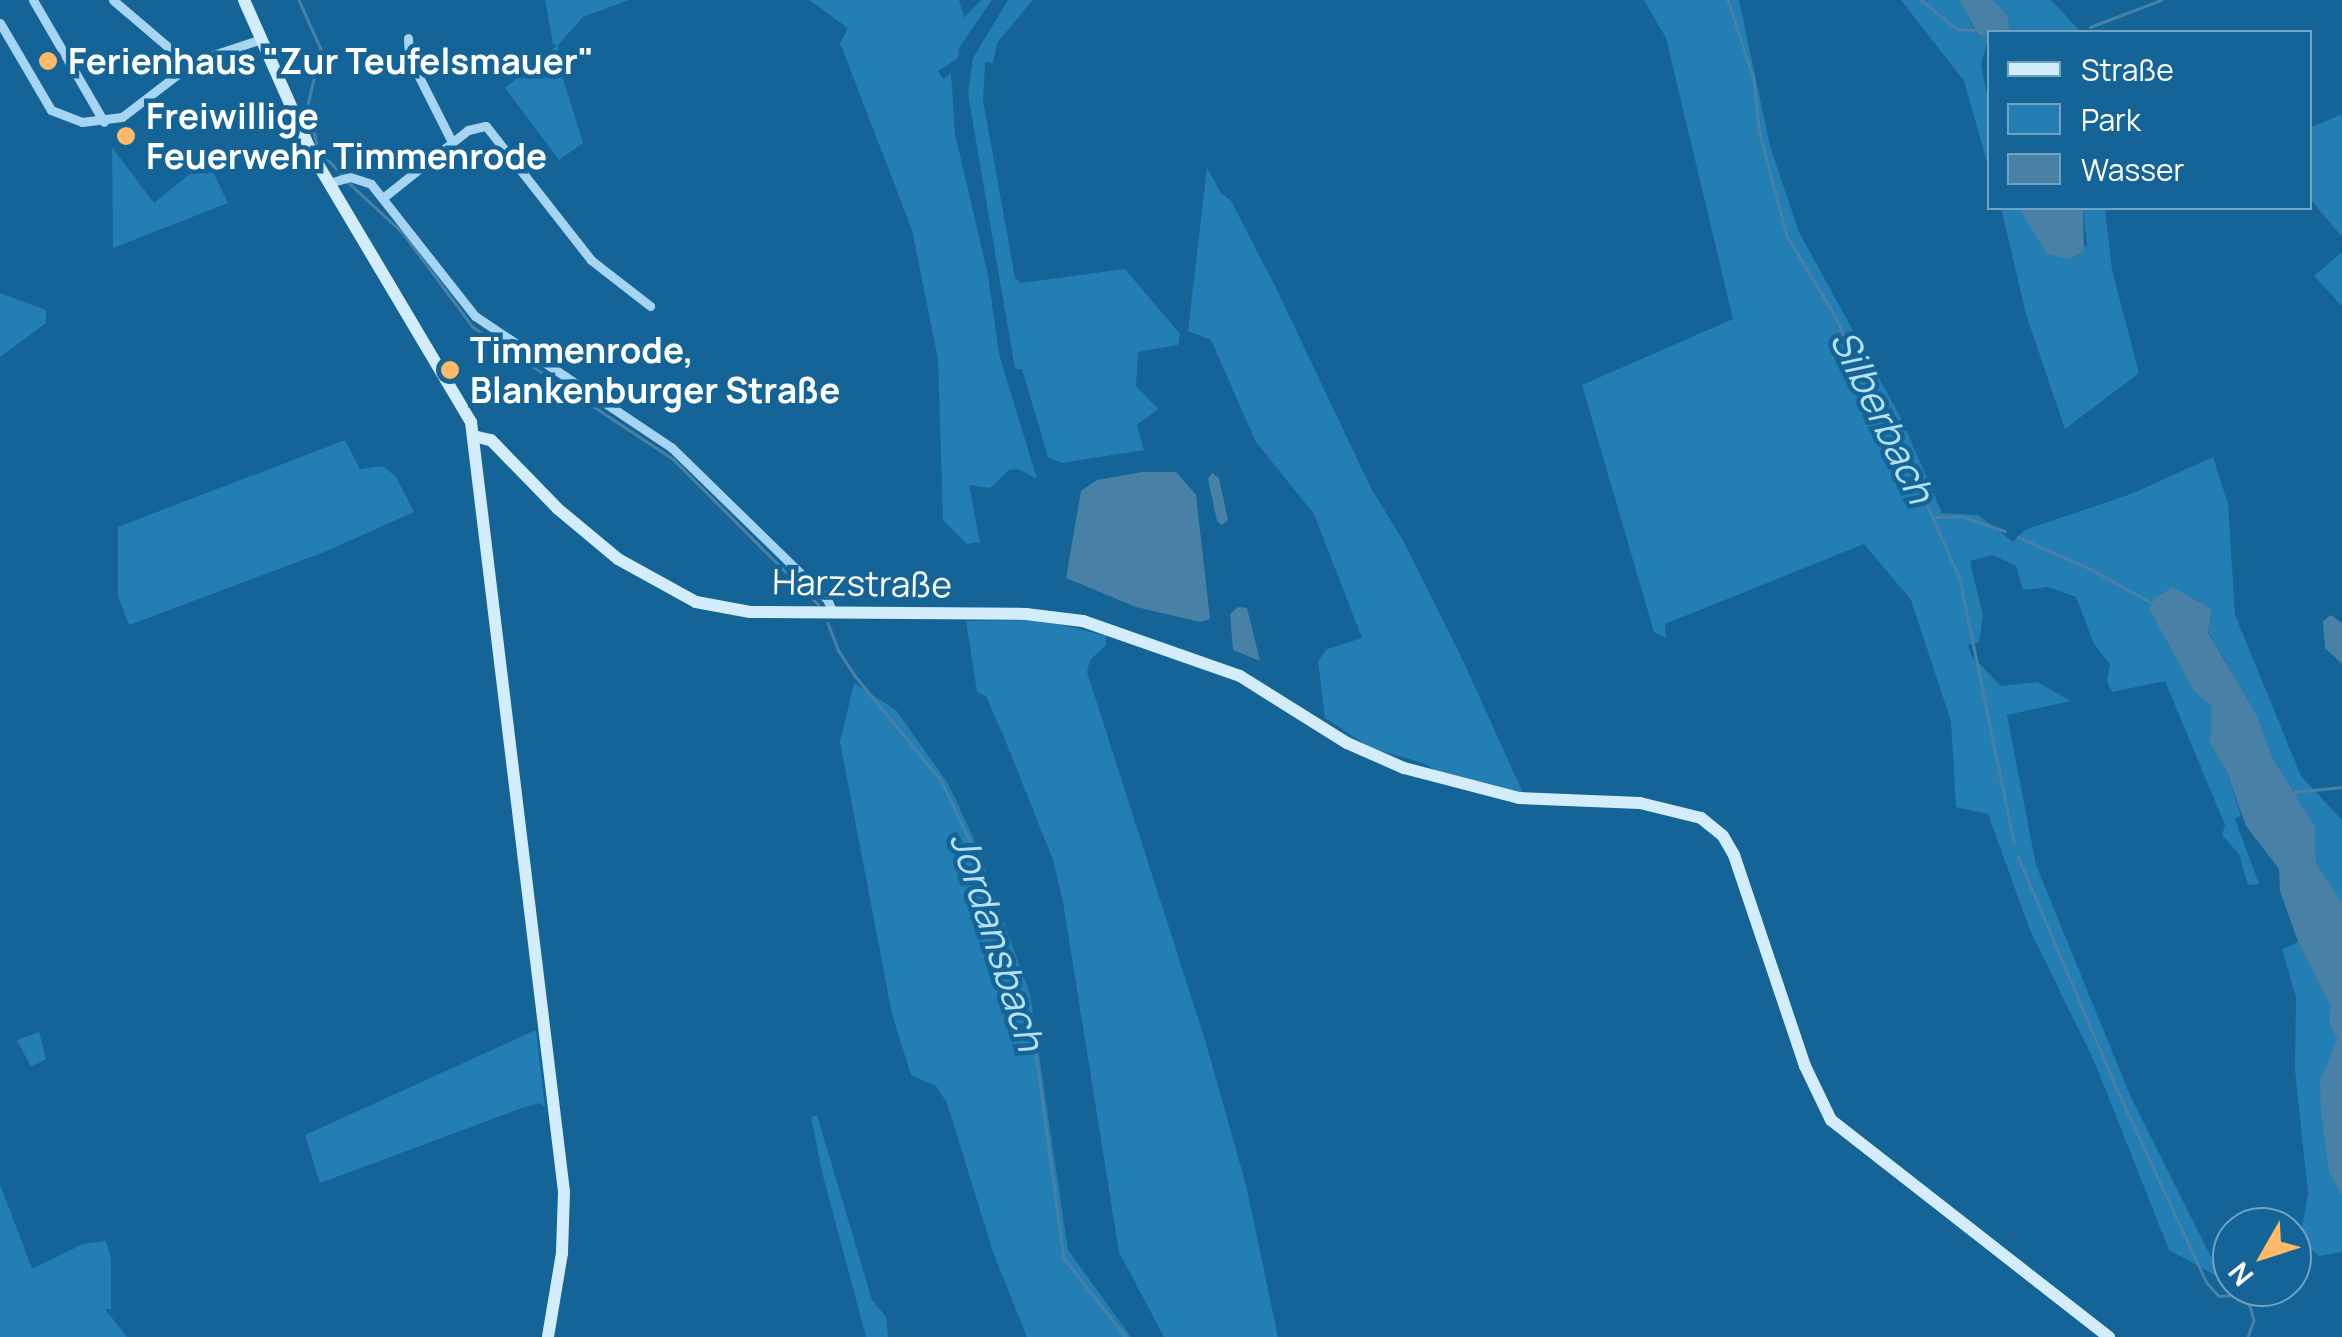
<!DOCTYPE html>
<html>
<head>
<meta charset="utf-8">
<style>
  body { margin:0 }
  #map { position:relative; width:2342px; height:1337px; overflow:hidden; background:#146497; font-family:Manrope,sans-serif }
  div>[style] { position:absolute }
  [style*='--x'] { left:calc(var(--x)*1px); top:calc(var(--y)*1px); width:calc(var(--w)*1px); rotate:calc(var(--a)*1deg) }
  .green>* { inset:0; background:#237eb4 }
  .water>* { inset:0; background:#4881a5 }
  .stream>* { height:2.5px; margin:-1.25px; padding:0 1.25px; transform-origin:1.25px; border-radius:1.25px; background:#4881a5 }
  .street>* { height:9px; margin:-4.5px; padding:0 4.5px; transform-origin:4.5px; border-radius:4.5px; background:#a5d5f2 }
  .secondary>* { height:12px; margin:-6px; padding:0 6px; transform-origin:6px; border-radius:6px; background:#d4edfc }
  .dots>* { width:28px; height:28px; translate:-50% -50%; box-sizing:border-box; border:5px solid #146497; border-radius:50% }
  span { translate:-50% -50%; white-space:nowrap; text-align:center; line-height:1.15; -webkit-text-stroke:9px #146497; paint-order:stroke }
  .poi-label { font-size:35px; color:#fff; font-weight:700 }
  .left { translate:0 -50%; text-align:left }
  .street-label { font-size:35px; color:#fff }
  .water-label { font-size:38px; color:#b5e1f9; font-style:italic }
  .legend { position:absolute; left:1987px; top:30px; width:325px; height:180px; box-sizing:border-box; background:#146497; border:2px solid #72a2c1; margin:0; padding:12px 18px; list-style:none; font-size:30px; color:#fff }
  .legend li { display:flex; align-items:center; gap:20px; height:50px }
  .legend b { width:50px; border:2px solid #72a2c1 }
  .north { position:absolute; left:2212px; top:1207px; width:100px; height:100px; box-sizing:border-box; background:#146497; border:2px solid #72a2c1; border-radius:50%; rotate:231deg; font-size:28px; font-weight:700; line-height:40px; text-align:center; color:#fff }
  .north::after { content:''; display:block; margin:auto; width:35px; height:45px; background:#ffb967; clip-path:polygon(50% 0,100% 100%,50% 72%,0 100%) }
</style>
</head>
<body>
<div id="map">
  <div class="green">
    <div style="clip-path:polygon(545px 0,629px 0,583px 17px,558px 45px,560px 69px,583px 143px,559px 160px,505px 88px,557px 46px,553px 44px)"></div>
    <div style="clip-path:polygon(809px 0,959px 0,964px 18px,981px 0,992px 0,959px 48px,958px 58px,938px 71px,943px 79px,951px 73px,955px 134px,988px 275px,999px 354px,1037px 479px,1018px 469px,1009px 470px,990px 488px,969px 485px,980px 542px,967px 544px,943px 520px,938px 359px,912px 230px,840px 43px,848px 28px)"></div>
    <div style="clip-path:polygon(1008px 0,1033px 0,997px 43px,993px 63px,985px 62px,983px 100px,1015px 278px,1021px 283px,1125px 269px,1180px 334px,1178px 345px,1138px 352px,1136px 386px,1158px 409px,1137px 425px,1144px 450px,1062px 463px,1048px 457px,1022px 369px,1015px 369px,968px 94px,973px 58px)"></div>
    <div style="clip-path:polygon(1644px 0,1739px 0,1770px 146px,1799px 232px,1901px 418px,1942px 513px,1978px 515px,2013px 542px,2025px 530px,2131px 494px,2213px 457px,2228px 504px,2235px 615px,2301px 776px,2342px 820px,2342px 901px,2316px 863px,2315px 826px,2273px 759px,2256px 713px,2208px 631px,2212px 609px,2173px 587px,2149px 609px,2194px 692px,2211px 706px,2210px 744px,2226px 770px,2241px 816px,2235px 819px,2259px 884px,2248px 885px,2239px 854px,2222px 835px,2225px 825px,2165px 681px,2112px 692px,2107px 681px,2110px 664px,2094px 644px,2076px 597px,2048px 587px,2023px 590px,2016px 566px,1993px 555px,1970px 561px,1983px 616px,1979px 643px,1968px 645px,1971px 655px,2001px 686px,2037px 682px,2071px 701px,2007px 715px,2036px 865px,2130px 1095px,2222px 1279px,2169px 1250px,2095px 1063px,2030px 930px,1988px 814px,1956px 807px,1951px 721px,1911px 600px,1864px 544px,1665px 624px,1666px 638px,1654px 632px,1582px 385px,1733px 319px,1666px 38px)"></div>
    <div style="clip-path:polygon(1901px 0,1959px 0,1977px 35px,1989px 37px,1981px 64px,1989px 106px,1989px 169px,1964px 81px)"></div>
    <div style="clip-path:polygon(1994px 0,2051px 0,2081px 32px,2006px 32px,2008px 17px)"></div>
    <div style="clip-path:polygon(2342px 114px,2342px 237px,2310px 199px,2310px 128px)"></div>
    <div style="clip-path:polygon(112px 147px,154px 203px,207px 160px,228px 203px,113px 248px)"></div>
    <div style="clip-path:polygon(1207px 168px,1221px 193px,1231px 201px,1275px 286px,1371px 488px,1405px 544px,1465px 665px,1523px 793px,1442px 774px,1423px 763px,1371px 748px,1325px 718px,1318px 661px,1327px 649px,1362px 638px,1314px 514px,1256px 442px,1211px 340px,1188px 331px)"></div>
    <div style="clip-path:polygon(2001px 208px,2019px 208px,2050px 253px,2069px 258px,2087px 245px,2083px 208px,2105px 208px,2112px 270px,2139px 373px,2065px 429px,2026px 314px)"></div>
    <div style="clip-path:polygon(2342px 252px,2342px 306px,2314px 276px)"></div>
    <div style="clip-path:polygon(0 293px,46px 310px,46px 323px,0 357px)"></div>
    <div style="clip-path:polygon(345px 440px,360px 469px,383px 466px,396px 477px,414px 512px,322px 553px,129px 625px,118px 596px,118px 527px)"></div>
    <div style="clip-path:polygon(1043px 620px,1106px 636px,1106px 645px,1090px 660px,1087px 672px,1205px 1040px,1246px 1185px,1278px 1337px,1164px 1337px,1119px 1252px,1063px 902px,1053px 860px,1004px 737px,986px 696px,977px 692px,966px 621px)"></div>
    <div style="clip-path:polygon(854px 683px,896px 710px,949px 785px,972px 835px,1030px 994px,1068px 1250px,1131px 1337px,1027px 1337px,993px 1252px,947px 1103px,936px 1086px,911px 1075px,892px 1014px,840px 742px)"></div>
    <div style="clip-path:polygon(2298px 942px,2330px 1005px,2329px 1025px,2337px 1038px,2320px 1082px,2329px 1173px,2342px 1196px,2342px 1252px,2319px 1256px,2300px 1239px,2308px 1193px,2295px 1070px,2296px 998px,2282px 949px)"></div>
    <div style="clip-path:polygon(536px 1030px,545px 1107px,539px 1103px,522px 1108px,320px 1183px,305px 1135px)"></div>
    <div style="clip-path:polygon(39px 1032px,46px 1059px,31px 1067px,17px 1040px)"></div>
    <div style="clip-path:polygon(817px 1115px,872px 1300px,886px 1317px,888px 1337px,866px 1337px,823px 1176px,811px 1117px)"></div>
    <div style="clip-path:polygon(0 1184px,32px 1269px,83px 1244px,106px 1241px,111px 1259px,111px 1309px,105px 1309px,127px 1337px,0 1337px)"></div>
  </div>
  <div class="water">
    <div style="clip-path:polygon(1959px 0,1994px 0,2008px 17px,2009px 29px,1990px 32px,1989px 37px,1978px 35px)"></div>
    <div style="clip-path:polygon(2019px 208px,2083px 208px,2084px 251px,2069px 259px,2047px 254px)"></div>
    <div style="clip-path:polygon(1142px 472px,1176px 472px,1196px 495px,1210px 619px,1200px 622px,1136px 607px,1066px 578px,1081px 491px,1097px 480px)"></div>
    <div style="clip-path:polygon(1212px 473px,1219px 478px,1228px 520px,1222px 525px,1217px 521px,1208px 479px)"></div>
    <div style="clip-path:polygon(2173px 587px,2212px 609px,2208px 632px,2256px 713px,2273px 759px,2315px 826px,2316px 863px,2342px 901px,2342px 1196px,2329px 1173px,2321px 1113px,2320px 1081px,2337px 1038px,2329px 1025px,2330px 1005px,2298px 942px,2280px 891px,2279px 869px,2246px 826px,2226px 770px,2210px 744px,2211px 706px,2194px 692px,2149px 609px,2155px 598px)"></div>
    <div style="clip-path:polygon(1238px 607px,1247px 608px,1260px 661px,1233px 650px,1230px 614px)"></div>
    <div style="clip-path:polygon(2331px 615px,2342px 623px,2342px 664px,2325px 648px,2323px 621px)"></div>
  </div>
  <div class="stream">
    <div style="--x:299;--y:0;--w:54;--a:65.8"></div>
    <div style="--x:321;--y:49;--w:57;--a:103.1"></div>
    <div style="--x:308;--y:105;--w:39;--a:77"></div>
    <div style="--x:1728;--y:0;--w:83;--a:71.8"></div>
    <div style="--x:1754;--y:79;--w:51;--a:84.4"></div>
    <div style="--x:1759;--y:130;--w:110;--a:75.2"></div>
    <div style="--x:1787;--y:236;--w:97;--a:58.9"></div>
    <div style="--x:1837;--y:319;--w:40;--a:66.6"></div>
    <div style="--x:1853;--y:356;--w:28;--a:51"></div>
    <div style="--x:1871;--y:378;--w:220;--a:66.1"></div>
    <div style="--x:1960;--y:579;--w:268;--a:78.4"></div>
    <div style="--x:1921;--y:0;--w:46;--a:38.9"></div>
    <div style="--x:1957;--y:29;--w:17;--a:3"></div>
    <div style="--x:2090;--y:27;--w:76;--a:-20.8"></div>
    <div style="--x:324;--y:155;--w:28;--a:48"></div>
    <div style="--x:348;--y:182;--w:75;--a:42.8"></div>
    <div style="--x:403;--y:233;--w:117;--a:53.3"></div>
    <div style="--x:473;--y:327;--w:240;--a:33.4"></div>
    <div style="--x:673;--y:459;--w:206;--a:45"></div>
    <div style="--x:1934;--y:517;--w:27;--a:-2"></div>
    <div style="--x:1961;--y:516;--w:46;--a:18.8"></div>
    <div style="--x:2018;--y:537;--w:80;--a:23.7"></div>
    <div style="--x:2091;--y:569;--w:70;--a:29.1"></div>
    <div style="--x:828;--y:623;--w:30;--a:69"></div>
    <div style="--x:839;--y:651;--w:31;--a:57"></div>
    <div style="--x:856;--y:677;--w:134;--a:50.5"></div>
    <div style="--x:941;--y:780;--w:83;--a:64.4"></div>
    <div style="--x:977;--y:855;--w:130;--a:74.4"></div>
    <div style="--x:1012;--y:980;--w:48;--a:65.6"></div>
    <div style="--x:1032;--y:1024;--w:236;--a:82.2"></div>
    <div style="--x:1064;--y:1258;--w:100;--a:51.9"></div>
    <div style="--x:2295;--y:792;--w:47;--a:-6.1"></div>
    <div style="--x:2018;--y:856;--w:251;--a:67"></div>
    <div style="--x:2116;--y:1087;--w:216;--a:65.1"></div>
    <div style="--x:2207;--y:1283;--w:18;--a:47"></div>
    <div style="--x:2219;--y:1296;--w:22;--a:-3"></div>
    <div style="--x:2241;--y:1295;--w:14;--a:51"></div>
    <div style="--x:2250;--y:1306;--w:15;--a:74"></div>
    <div style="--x:2254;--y:1320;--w:18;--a:109"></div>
  </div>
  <div class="street">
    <div style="--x:33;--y:0;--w:141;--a:59.8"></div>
    <div style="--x:113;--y:0;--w:100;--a:40.5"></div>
    <div style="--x:0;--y:23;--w:101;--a:59.6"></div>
    <div style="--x:51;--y:110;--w:33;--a:21"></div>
    <div style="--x:82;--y:122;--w:40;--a:-7.1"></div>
    <div style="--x:122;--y:117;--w:92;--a:-37.5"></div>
    <div style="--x:195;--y:61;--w:67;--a:-18.2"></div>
    <div style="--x:408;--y:38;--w:19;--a:87"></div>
    <div style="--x:409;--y:57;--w:95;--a:63.2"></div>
    <div style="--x:329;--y:183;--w:22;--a:-16"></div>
    <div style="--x:350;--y:177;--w:22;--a:18"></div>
    <div style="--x:371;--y:184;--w:168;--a:51.8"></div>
    <div style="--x:475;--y:316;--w:236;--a:33.8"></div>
    <div style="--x:671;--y:447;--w:218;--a:44.3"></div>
    <div style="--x:827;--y:599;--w:15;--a:67"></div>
    <div style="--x:384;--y:197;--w:107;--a:-38.6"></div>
    <div style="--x:468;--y:130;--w:18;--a:-13"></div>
    <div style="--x:486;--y:126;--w:170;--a:51.9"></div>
    <div style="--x:591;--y:260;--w:75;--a:37.9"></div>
  </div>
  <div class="secondary">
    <div style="--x:244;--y:0;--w:171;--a:66.1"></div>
    <div style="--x:313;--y:156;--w:309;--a:59.3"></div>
    <div style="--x:471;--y:422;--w:776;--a:83.11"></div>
    <div style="--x:564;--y:1192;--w:61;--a:91.9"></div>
    <div style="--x:562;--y:1253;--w:85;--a:99.5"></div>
    <div style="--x:473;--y:436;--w:18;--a:13"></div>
    <div style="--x:491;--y:440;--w:96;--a:45.8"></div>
    <div style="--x:558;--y:509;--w:78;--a:39.8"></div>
    <div style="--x:618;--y:559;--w:89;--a:28.9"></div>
    <div style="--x:696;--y:602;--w:55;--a:10.5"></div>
    <div style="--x:750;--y:612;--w:276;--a:0.4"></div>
    <div style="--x:1026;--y:614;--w:57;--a:7"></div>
    <div style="--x:1083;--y:621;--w:166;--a:19.3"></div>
    <div style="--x:1240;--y:676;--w:126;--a:32.1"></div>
    <div style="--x:1347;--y:743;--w:62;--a:23.7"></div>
    <div style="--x:1404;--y:768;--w:119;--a:14.6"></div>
    <div style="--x:1519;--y:798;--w:121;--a:2.4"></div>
    <div style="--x:1640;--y:803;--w:63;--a:13.8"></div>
    <div style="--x:1701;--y:818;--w:28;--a:39"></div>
    <div style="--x:1723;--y:836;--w:22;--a:60"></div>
    <div style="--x:1734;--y:855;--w:223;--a:71.4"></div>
    <div style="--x:1805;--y:1066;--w:60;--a:64.3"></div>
    <div style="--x:1831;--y:1120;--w:353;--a:38"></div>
  </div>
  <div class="dots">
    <div style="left:48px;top:61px;background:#ffb967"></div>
    <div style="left:126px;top:136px;background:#ffb967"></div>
    <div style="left:450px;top:370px;background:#ffb967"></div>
  </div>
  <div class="poi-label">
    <span class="left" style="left:68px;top:61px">Ferienhaus "Zur Teufelsmauer"</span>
    <span class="left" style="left:146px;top:136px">Freiwillige<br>Feuerwehr Timmenrode</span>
    <span class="left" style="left:470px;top:370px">Timmenrode,<br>Blankenburger Straße</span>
  </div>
  <div class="street-label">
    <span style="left:862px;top:583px;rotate:1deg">Harzstraße</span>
  </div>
  <div class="water-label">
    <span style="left:1883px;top:416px;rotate:64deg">Silberbach</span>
    <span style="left:998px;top:941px;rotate:72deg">Jordansbach</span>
  </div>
  <ul class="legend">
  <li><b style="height:12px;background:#d4edfc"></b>Straße</li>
  <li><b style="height:28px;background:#237eb4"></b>Park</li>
  <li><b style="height:28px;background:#4881a5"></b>Wasser</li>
  </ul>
  <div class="north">N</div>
</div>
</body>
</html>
